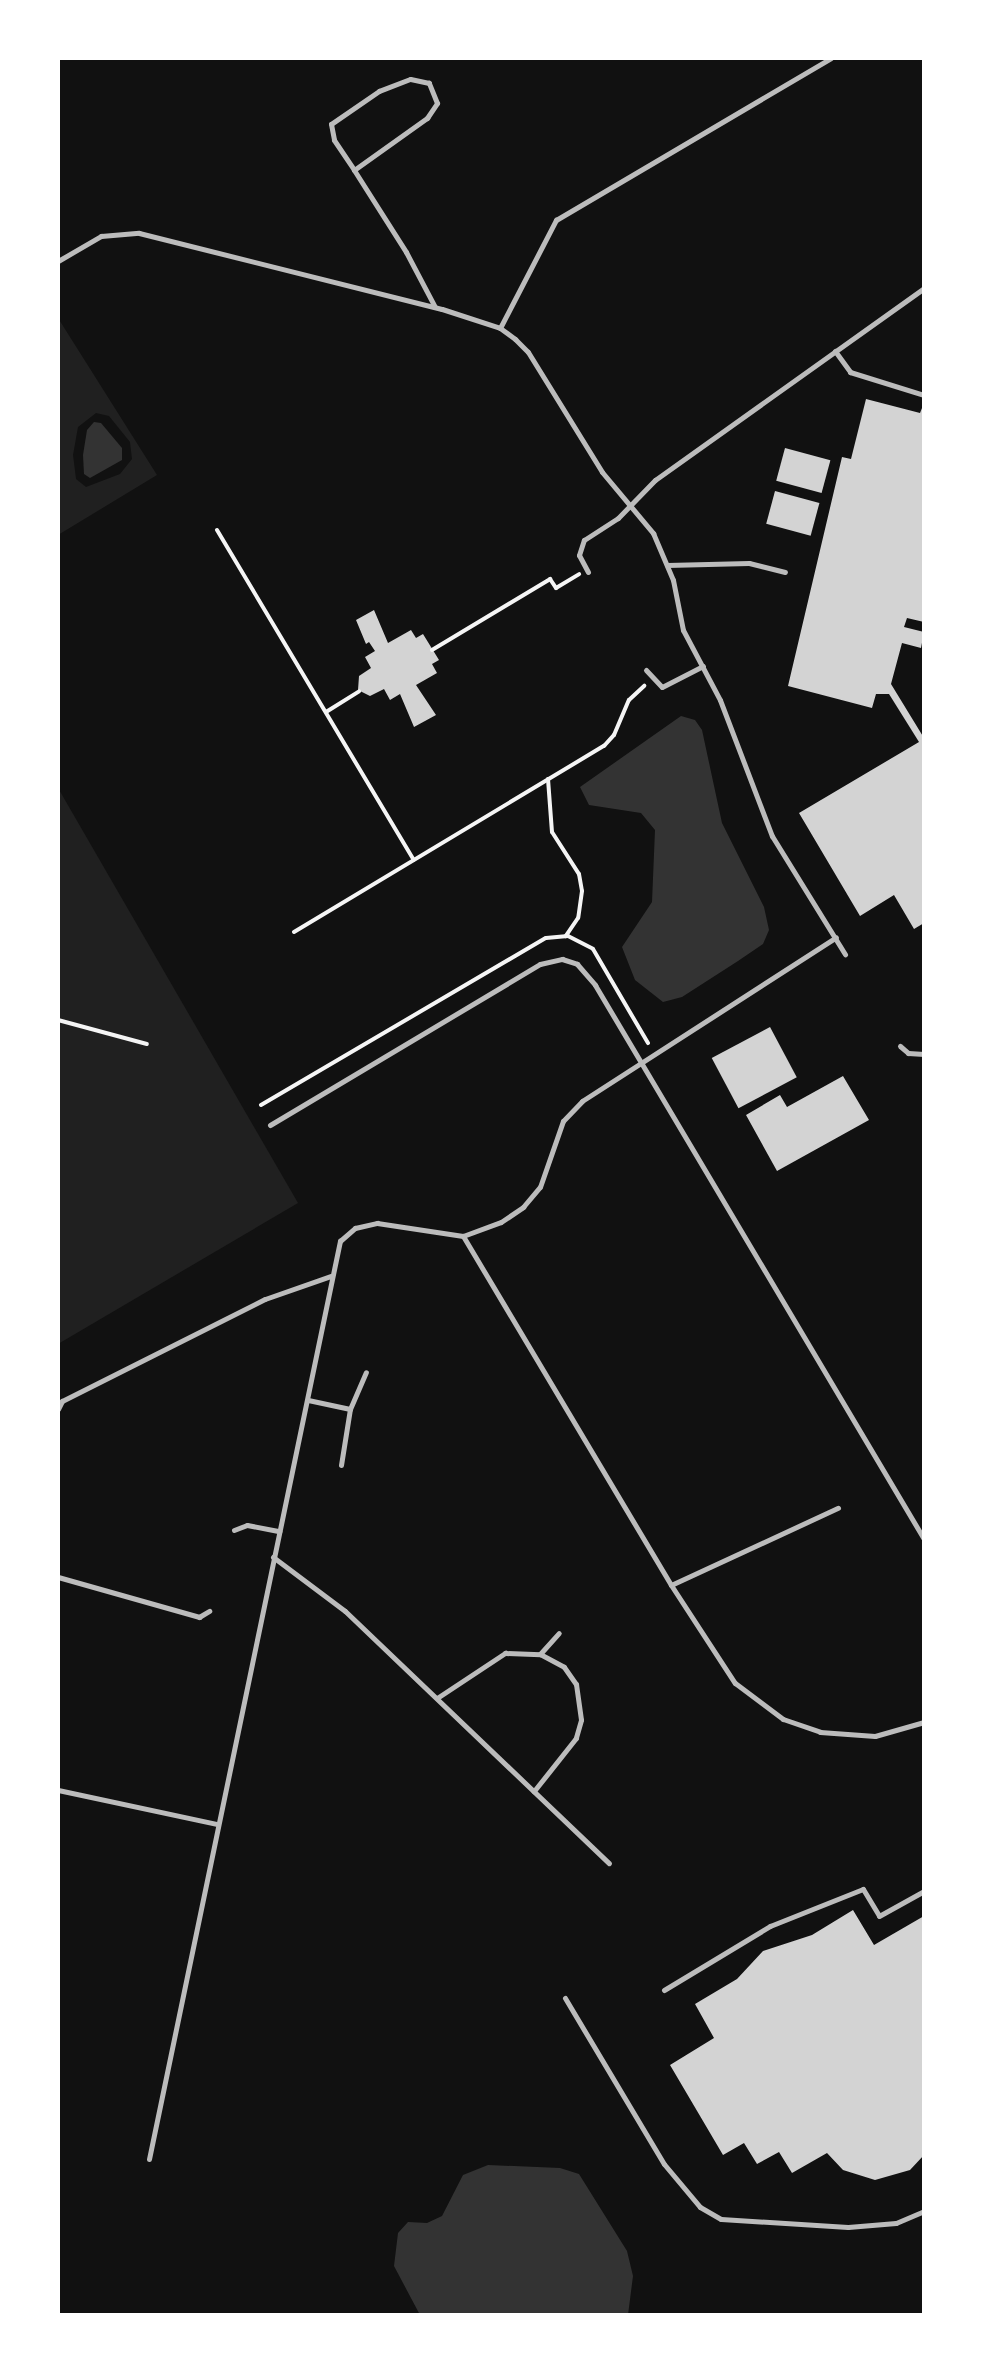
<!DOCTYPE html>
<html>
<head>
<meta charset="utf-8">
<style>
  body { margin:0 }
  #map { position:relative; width:982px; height:2373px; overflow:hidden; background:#111; font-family:Montserrat,sans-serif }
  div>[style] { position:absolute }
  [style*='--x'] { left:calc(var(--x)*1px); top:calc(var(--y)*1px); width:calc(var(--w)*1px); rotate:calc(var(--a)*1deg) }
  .green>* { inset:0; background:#202020 }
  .water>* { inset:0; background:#333 }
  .building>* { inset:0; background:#d3d3d3; transform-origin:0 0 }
  .path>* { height:4px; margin:-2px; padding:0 2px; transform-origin:2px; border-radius:2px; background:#f5f5f5 }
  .service>* { height:5px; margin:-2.5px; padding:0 2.5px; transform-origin:2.5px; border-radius:2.5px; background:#bcbcbc }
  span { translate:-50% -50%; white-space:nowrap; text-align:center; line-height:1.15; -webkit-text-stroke:8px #fff; paint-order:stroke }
  .frame { position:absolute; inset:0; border:60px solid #fff; pointer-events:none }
</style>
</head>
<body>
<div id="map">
  <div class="green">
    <div style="clip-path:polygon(evenodd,58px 318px,157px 475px,58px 535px,58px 318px,96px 413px,109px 416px,130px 442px,132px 459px,120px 474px,86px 487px,76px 479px,73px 455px,78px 427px,96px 413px)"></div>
    <div style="clip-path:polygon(58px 788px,298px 1203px,58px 1344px)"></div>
  </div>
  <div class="water">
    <div style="clip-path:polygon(94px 422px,101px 423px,122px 448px,122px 460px,90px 478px,84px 474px,83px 455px,87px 430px)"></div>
    <div style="clip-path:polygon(681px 716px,695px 720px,702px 730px,722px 823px,764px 907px,769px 930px,763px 944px,738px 961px,682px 997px,663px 1002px,635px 980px,622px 947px,652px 902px,655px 830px,641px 813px,589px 805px,580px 787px)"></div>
    <div style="clip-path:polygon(488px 2165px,560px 2168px,579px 2174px,627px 2251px,633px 2276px,628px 2315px,420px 2315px,394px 2266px,398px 2233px,408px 2222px,427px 2223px,442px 2216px,463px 2175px)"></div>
  </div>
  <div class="building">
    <div style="clip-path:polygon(866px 399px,920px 413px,924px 403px,924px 622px,907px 618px,904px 627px,924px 632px,921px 648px,902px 643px,891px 684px,924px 738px,924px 923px,914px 929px,894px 895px,860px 916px,799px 813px,919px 742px,889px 694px,876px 694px,872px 708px,788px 686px,842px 457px,851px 459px)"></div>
    <div style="left:785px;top:448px;width:47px;height:34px;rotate:15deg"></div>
    <div style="left:775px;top:491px;width:46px;height:34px;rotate:15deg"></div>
    <div style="clip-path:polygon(374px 610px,388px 643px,411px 630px,416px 638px,423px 634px,439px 660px,432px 664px,437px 673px,416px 685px,436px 715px,414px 727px,400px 694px,390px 700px,384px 689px,370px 696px,358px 690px,359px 676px,371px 668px,365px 657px,375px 651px,369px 642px,366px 644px,356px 620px)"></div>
    <div style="left:770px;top:1027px;width:57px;height:66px;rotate:62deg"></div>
    <div style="clip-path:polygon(843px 1076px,869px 1120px,777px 1171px,746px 1115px,780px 1095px,787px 1107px)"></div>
    <div style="clip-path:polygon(853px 1910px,874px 1945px,924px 1916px,924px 2155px,910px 2170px,875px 2180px,843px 2170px,827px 2153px,792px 2173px,779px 2152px,757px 2164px,744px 2143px,723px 2155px,670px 2065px,714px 2038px,695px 2004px,737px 1979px,763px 1951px,812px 1935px)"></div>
  </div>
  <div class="path">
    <div style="--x:217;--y:530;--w:384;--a:59.2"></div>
    <div style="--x:432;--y:650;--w:138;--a:-31"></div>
    <div style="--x:550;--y:579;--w:11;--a:56"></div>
    <div style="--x:556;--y:588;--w:27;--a:-31"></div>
    <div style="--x:326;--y:712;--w:39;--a:-32"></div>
    <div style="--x:548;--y:779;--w:53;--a:85.7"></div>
    <div style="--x:552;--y:832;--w:50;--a:57.3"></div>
    <div style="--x:579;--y:874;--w:17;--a:80"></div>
    <div style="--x:582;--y:891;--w:27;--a:98"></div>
    <div style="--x:578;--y:918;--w:22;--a:124"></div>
    <div style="--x:294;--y:932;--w:362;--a:-31"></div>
    <div style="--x:604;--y:746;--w:15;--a:-48"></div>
    <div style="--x:614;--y:735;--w:38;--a:-67"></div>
    <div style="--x:629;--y:700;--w:21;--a:-43"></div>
    <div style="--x:58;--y:1020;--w:92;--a:15.1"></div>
    <div style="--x:261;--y:1105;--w:330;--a:-30.4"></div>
    <div style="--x:546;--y:938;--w:22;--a:-5"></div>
    <div style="--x:568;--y:936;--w:28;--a:27"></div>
    <div style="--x:593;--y:949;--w:109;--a:59.7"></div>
  </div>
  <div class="service">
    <div style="--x:354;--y:170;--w:90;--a:-35.5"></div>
    <div style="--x:427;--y:118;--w:18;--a:-56"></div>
    <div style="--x:437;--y:103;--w:22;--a:-112"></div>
    <div style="--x:429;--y:83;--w:19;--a:-168"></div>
    <div style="--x:410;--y:79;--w:33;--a:159"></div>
    <div style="--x:379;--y:91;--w:58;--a:145.5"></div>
    <div style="--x:331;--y:124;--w:16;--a:79"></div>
    <div style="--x:334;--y:140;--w:36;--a:56"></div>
    <div style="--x:354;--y:170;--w:97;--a:57.6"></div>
    <div style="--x:406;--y:252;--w:62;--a:62.2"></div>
    <div style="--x:58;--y:261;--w:50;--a:-30.2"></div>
    <div style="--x:101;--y:236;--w:38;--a:-5"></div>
    <div style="--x:139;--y:233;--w:312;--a:14.1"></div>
    <div style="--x:442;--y:309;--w:61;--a:18.1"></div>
    <div style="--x:500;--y:328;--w:19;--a:36"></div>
    <div style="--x:515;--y:339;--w:18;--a:45"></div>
    <div style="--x:528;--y:352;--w:141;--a:58.3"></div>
    <div style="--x:602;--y:472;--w:80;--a:50.1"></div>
    <div style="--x:653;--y:533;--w:51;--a:66.9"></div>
    <div style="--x:673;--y:580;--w:51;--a:78.7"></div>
    <div style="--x:683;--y:630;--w:79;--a:62.1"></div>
    <div style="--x:720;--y:700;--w:146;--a:69.1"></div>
    <div style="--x:772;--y:836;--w:139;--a:58.3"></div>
    <div style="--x:500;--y:328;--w:122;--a:-62.6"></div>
    <div style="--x:556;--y:220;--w:319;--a:-30.5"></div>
    <div style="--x:835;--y:351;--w:26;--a:54"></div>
    <div style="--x:850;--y:372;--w:77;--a:17.3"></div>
    <div style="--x:667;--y:565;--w:82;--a:-1.4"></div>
    <div style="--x:749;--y:563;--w:37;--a:14"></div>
    <div style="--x:588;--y:572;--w:19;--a:-118"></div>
    <div style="--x:579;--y:555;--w:16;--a:-72"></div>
    <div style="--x:584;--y:540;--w:40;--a:-32.9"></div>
    <div style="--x:618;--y:518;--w:53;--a:-45.8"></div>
    <div style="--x:655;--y:480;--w:330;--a:-35.5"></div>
    <div style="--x:646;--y:670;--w:23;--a:47"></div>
    <div style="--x:662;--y:687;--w:46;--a:-27.1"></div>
    <div style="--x:900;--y:1046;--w:11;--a:41"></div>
    <div style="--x:908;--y:1053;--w:16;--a:4"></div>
    <div style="--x:270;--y:1125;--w:314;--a:-30.8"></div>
    <div style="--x:540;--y:964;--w:23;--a:-13"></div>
    <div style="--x:562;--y:959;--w:16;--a:18"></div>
    <div style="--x:577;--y:964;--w:28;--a:49"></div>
    <div style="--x:595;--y:985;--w:644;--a:59.3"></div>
    <div style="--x:463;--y:1236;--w:406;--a:59.2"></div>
    <div style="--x:671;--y:1585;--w:117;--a:56.9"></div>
    <div style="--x:735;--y:1683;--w:60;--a:36.9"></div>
    <div style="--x:783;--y:1719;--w:39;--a:19"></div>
    <div style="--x:820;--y:1732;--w:55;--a:4.2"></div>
    <div style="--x:875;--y:1736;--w:51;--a:-15.9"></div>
    <div style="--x:308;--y:1400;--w:43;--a:12.1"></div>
    <div style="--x:350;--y:1409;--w:40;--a:-66.6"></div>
    <div style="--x:58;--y:1409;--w:9;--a:-63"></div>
    <div style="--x:62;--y:1401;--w:227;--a:-26.7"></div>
    <div style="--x:265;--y:1299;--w:70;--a:-19.2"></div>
    <div style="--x:341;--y:1465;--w:57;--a:-80.9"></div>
    <div style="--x:234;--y:1530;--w:14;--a:-21"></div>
    <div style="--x:247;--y:1525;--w:33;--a:11"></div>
    <div style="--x:273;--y:1557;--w:90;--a:36.9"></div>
    <div style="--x:345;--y:1611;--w:365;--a:43.7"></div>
    <div style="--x:58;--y:1577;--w:147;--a:15.8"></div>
    <div style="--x:199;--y:1617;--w:12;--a:-31"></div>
    <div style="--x:671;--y:1585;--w:184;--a:-24.8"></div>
    <div style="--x:540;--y:1654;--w:28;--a:-48"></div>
    <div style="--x:437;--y:1698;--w:82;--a:-33.5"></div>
    <div style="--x:505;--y:1653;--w:35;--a:2"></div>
    <div style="--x:540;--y:1654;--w:27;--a:28"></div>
    <div style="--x:564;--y:1667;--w:21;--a:55"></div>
    <div style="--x:576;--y:1684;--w:36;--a:82"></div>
    <div style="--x:581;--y:1720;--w:19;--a:106"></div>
    <div style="--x:576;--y:1738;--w:68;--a:128.4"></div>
    <div style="--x:58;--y:1790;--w:163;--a:12.1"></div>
    <div style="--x:664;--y:1990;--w:124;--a:-31.1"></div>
    <div style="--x:770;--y:1926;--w:100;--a:-21.7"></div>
    <div style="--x:863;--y:1889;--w:31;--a:59"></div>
    <div style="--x:879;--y:1916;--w:51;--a:-29.1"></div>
    <div style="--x:565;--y:1998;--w:193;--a:59.2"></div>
    <div style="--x:664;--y:2164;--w:56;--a:50.1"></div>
    <div style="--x:700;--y:2207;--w:24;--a:30"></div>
    <div style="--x:721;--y:2219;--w:127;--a:3.6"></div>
    <div style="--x:848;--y:2227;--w:48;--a:-4.8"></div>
    <div style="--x:896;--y:2223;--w:30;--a:-23"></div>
    <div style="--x:149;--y:2159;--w:938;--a:-78.25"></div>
    <div style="--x:340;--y:1241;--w:20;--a:-41"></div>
    <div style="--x:355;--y:1228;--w:23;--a:-13"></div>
    <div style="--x:377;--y:1223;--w:87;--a:8.6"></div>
    <div style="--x:463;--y:1236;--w:40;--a:-20.2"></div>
    <div style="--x:501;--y:1222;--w:27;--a:-34"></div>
    <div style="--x:523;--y:1207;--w:26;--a:-50"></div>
    <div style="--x:540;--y:1187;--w:70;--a:-70.8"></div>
    <div style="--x:563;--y:1121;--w:28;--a:-46"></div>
    <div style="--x:582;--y:1101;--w:302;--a:-32.8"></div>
    <div style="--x:924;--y:2224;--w:14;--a:90"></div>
  </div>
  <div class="frame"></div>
</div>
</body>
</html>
